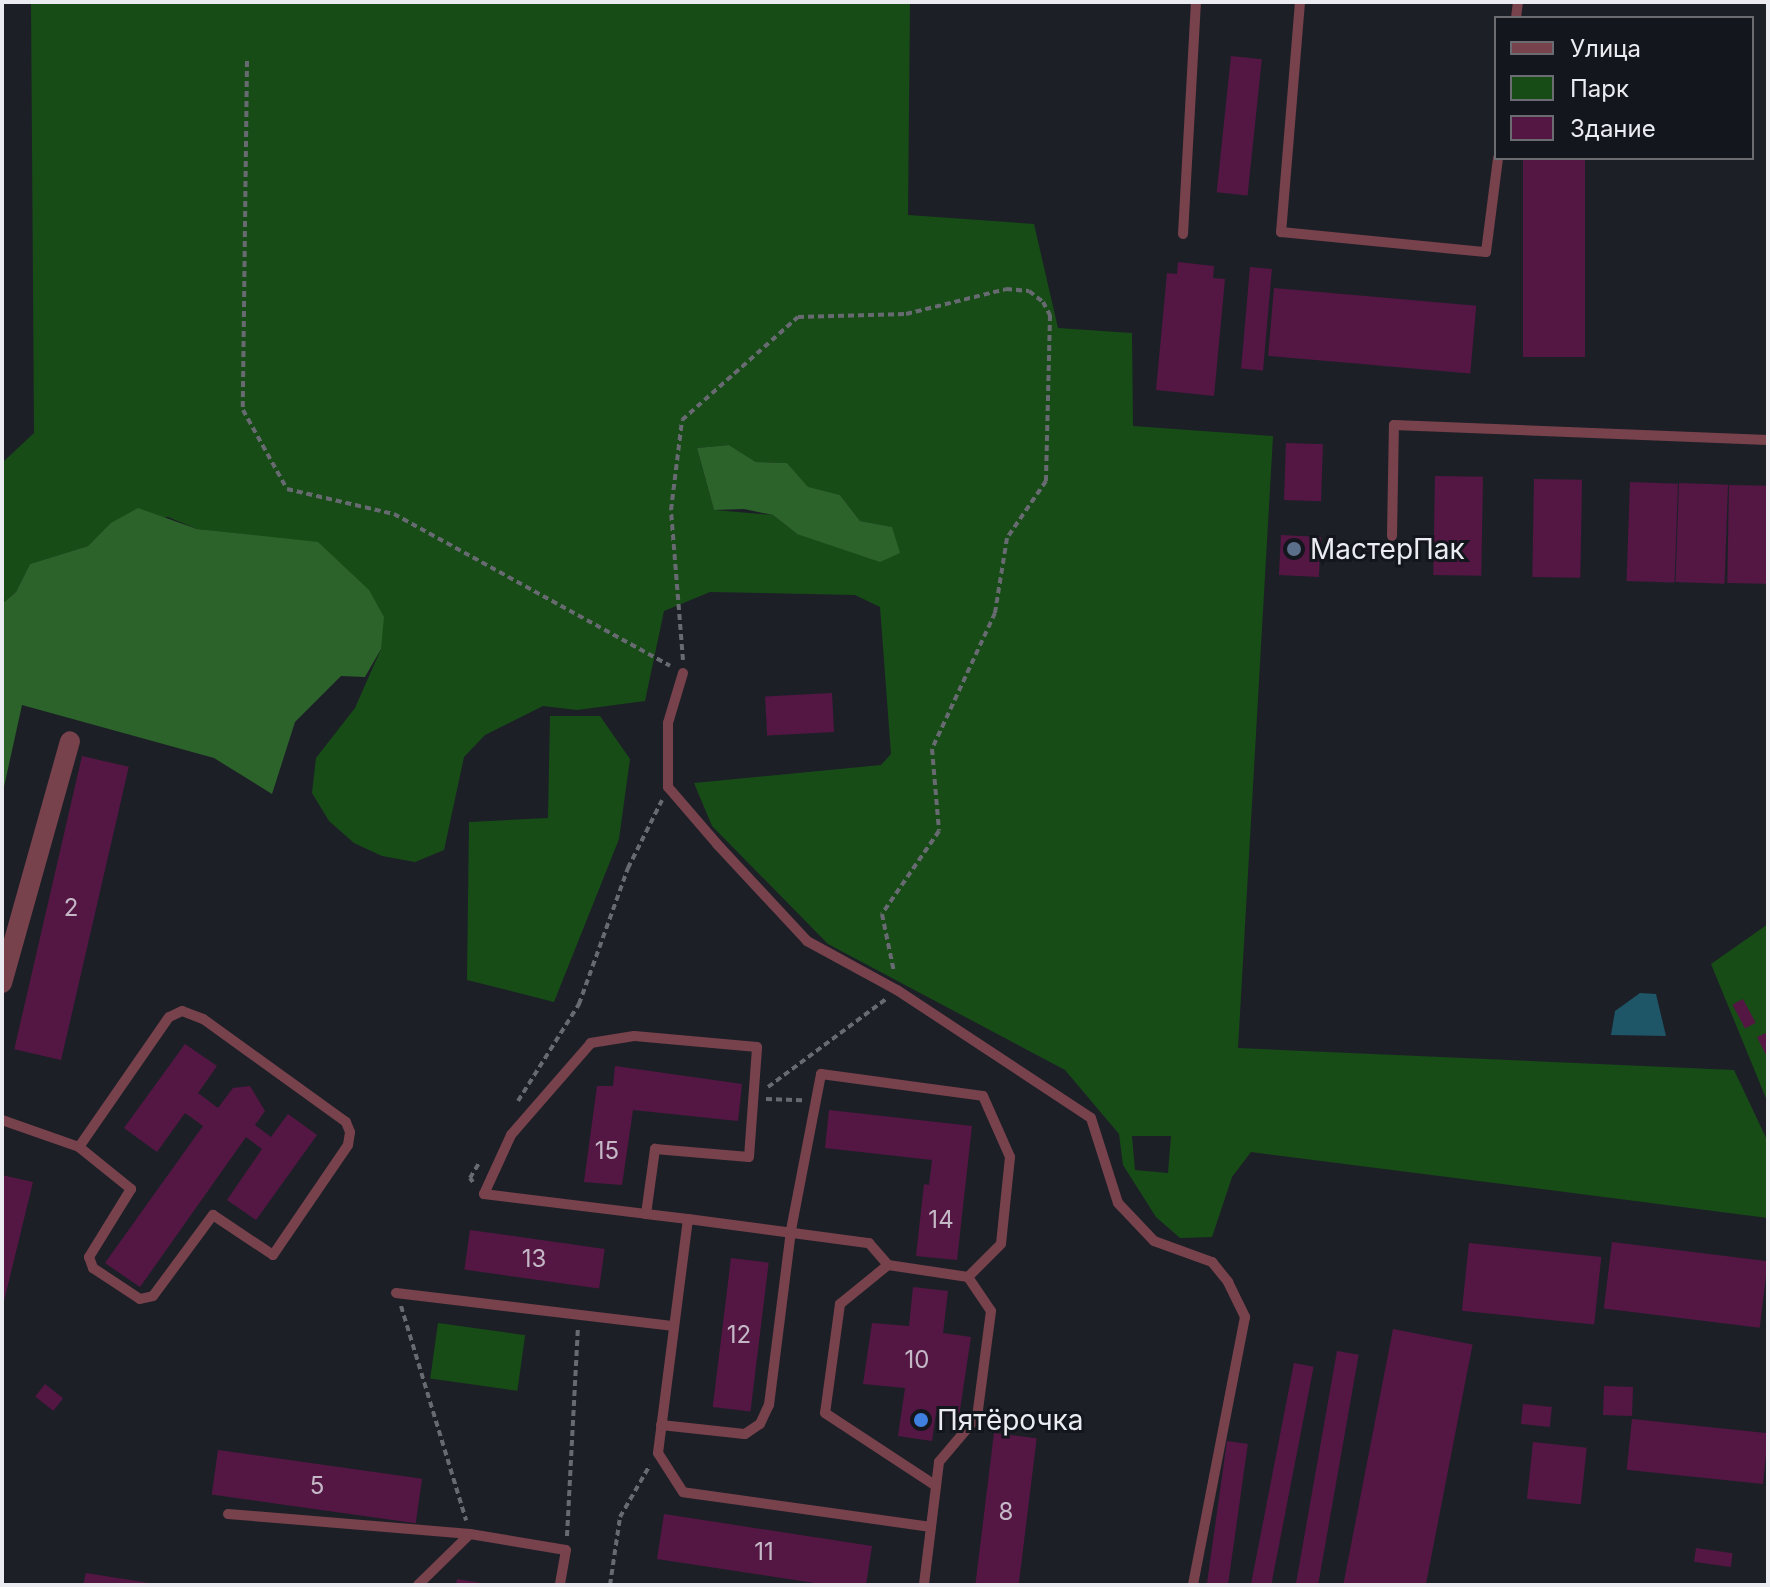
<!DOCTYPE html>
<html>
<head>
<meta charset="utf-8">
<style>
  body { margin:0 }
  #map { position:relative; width:1770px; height:1587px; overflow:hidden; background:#1d1f27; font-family:Inter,sans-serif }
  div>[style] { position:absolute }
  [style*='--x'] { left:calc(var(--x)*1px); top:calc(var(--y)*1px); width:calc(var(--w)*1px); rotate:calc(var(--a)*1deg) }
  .green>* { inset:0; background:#174c17; transform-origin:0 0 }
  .forest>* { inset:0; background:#2c632a }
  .water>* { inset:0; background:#1e5567 }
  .building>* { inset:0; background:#541744; transform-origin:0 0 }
  .path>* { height:4px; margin-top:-2px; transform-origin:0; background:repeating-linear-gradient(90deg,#686a71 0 6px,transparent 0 10px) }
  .service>* { height:10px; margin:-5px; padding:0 5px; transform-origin:5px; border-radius:5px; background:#78424c }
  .minor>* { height:20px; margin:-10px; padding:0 10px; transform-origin:10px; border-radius:10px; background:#78424c }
  .dots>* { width:22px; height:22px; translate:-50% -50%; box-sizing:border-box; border:4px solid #14161d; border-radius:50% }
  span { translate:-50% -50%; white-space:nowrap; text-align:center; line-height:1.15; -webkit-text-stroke:6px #14161d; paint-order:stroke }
  .number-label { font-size:24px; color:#c4b7c6 }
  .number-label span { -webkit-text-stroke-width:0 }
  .poi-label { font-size:28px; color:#eaecf1 }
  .left { translate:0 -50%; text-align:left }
  .frame { position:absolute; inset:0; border:4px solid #eaecf1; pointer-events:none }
  .legend { position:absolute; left:1494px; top:16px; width:260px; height:144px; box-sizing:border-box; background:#14161d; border:2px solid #6a6c72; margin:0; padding:10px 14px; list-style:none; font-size:24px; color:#eaecf1 }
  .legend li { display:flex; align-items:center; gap:16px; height:40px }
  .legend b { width:40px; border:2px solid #6a6c72 }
</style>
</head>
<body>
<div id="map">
  <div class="green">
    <div style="clip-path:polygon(evenodd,31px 2px,910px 2px,908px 215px,1034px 224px,1058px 328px,1132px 333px,1133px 426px,1273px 436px,1238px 1048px,1734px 1070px,1768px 1142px,1768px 1218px,1251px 1152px,1232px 1177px,1212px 1237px,1180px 1238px,1156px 1217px,1123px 1165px,1119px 1134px,1065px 1070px,828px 944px,712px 826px,694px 783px,881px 765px,891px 754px,880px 607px,855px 595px,710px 592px,664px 611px,645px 701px,577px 710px,543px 706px,485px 735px,464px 757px,444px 850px,415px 862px,382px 856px,354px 843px,329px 821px,312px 793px,316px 758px,355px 708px,381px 649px,318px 543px,197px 529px,168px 517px,111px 524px,88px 546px,30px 564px,16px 592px,2px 604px,2px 463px,34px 433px,31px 2px,729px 445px,756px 462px,787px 463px,808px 488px,840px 495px,860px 521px,891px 527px,797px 534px,773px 515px,714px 510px,697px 448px,729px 445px,31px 2px,1132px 1136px,1171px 1136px,1168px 1173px,1135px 1170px,1132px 1136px)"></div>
    <div style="clip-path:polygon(550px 716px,600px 716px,630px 759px,619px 839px,554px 1002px,467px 980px,469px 822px,548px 818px)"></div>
    <div style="clip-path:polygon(1768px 924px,1768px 1103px,1711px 964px)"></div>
    <div style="left:438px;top:1323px;width:88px;height:56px;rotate:8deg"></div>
  </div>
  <div class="forest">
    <div style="clip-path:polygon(729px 445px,756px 462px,787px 463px,808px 487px,840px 495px,860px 521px,892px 527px,900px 553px,880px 562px,797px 534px,773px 515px,744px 509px,714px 510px,697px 448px)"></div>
    <div style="clip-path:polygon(138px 508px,197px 529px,318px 542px,369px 590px,384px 617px,381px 649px,365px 677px,341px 676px,295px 722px,272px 794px,214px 758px,22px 705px,2px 796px,2px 604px,16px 592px,30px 564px,88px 546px,111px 523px)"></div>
  </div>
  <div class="water">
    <div style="clip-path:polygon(1640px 993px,1656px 994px,1666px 1036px,1611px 1035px,1615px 1011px)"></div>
  </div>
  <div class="building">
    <div style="left:1231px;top:56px;width:31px;height:137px;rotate:6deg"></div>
    <div style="left:1523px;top:158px;width:62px;height:199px"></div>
    <div style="clip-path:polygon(1178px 262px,1214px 266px,1213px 278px,1225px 279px,1214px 396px,1156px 390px,1167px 273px,1177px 274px)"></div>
    <div style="left:1250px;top:267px;width:22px;height:102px;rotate:5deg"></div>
    <div style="left:1274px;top:288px;width:203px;height:68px;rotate:5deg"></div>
    <div style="left:1286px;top:443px;width:37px;height:57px;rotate:2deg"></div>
    <div style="left:1435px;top:476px;width:48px;height:99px;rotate:1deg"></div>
    <div style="left:1534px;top:479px;width:48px;height:98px;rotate:1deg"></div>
    <div style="left:1630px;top:482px;width:48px;height:99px;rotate:2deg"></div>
    <div style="left:1679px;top:483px;width:49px;height:99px;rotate:2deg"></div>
    <div style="left:1729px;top:485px;width:39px;height:98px;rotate:1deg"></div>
    <div style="left:1281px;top:535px;width:40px;height:40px;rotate:3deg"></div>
    <div style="left:832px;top:693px;width:39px;height:67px;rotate:87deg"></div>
    <div style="left:82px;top:756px;width:48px;height:301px;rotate:13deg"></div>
    <div style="left:1743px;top:999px;width:27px;height:12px;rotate:62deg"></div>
    <div style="clip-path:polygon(1768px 1032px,1768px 1059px,1757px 1037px)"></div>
    <div style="clip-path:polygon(185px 1044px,217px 1066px,198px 1093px,218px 1108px,233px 1088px,250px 1086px,265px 1111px,255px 1125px,271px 1137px,288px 1114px,317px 1135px,256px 1220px,227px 1200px,262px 1149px,246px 1137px,140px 1287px,105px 1263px,203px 1126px,185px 1113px,157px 1152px,124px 1128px)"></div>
    <div style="clip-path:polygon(615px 1066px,742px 1084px,738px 1121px,633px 1110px,622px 1185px,584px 1182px,597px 1086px,613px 1086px)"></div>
    <div style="clip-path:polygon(829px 1110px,972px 1126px,957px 1260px,916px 1256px,924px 1184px,929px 1185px,932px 1160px,825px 1148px)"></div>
    <div style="clip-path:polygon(2px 1175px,33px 1182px,3px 1305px,2px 1305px)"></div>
    <div style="left:470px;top:1230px;width:136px;height:40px;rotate:8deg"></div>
    <div style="left:1612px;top:1242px;width:157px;height:67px;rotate:7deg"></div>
    <div style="left:1469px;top:1243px;width:133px;height:68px;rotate:6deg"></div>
    <div style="left:731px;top:1258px;width:38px;height:150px;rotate:7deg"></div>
    <div style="clip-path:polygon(913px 1287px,948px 1291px,943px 1333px,971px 1337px,959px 1416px,936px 1413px,932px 1441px,898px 1436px,905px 1388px,863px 1384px,872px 1323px,909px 1326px)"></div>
    <div style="left:1393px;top:1329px;width:81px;height:261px;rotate:11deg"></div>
    <div style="left:1337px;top:1351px;width:22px;height:238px;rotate:10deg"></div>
    <div style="left:1294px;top:1363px;width:20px;height:226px;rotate:11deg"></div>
    <div style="left:45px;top:1384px;width:23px;height:16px;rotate:38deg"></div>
    <div style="left:1604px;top:1386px;width:29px;height:29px;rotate:2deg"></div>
    <div style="left:1523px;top:1404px;width:29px;height:20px;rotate:6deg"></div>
    <div style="left:1632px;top:1419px;width:137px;height:51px;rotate:6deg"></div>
    <div style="left:994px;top:1433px;width:43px;height:153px;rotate:7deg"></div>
    <div style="left:1227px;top:1441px;width:21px;height:146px;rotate:8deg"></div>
    <div style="left:1533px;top:1442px;width:54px;height:57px;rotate:6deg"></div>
    <div style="left:218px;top:1450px;width:206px;height:45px;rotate:8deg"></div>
    <div style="clip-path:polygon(664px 1514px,872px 1546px,866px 1585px,828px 1585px,657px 1559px)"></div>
    <div style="left:1696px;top:1548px;width:37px;height:14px;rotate:8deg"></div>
    <div style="clip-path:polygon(86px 1573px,149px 1583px,149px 1585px,83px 1585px)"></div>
    <div style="clip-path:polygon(457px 1579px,481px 1583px,481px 1585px,456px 1585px)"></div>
  </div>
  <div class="path">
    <div style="--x:247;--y:61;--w:349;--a:90.7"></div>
    <div style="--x:243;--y:410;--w:90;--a:60.9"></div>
    <div style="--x:287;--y:489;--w:110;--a:13.2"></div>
    <div style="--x:394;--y:514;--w:315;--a:28.8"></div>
    <div style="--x:683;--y:660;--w:150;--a:-94.6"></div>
    <div style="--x:671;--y:510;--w:91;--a:-83"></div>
    <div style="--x:682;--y:420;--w:155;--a:-41.6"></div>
    <div style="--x:798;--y:317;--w:108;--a:-1.6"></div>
    <div style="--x:906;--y:314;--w:103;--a:-14"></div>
    <div style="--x:1006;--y:289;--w:23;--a:5"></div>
    <div style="--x:1029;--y:291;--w:18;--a:38"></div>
    <div style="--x:1043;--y:302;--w:15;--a:62"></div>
    <div style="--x:1050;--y:315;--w:166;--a:91.4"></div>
    <div style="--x:1046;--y:481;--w:69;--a:124.4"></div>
    <div style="--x:1007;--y:538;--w:76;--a:99.1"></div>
    <div style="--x:995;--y:613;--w:150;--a:114.9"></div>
    <div style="--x:932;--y:749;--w:82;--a:85.1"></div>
    <div style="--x:939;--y:831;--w:101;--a:124.5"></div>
    <div style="--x:882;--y:914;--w:59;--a:78.3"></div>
    <div style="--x:768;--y:1087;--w:147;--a:-36.7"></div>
    <div style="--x:766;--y:1099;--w:36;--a:2"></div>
    <div style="--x:518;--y:1101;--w:115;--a:-57.8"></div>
    <div style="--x:579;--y:1004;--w:145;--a:-70.2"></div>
    <div style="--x:628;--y:868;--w:76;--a:-63.4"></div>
    <div style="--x:473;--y:1182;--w:5;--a:-127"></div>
    <div style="--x:470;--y:1178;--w:17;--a:-59"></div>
    <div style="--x:401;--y:1306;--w:224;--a:73.1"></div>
    <div style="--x:567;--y:1536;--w:207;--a:-87"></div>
    <div style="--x:610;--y:1585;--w:69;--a:-81.6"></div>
    <div style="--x:620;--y:1517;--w:60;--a:-60"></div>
  </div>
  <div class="service">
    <div style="--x:1300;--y:2;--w:231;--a:94.7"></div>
    <div style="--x:1281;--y:232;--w:206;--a:5.6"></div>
    <div style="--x:1486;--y:252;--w:95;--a:-82.7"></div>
    <div style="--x:1516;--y:18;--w:16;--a:-83"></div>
    <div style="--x:1183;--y:234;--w:232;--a:-86.8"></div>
    <div style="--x:1392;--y:536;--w:111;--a:-89"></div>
    <div style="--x:1394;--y:425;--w:374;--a:2.3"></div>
    <div style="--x:683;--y:673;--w:52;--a:106.7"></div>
    <div style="--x:668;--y:723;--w:64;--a:90"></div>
    <div style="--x:668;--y:787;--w:75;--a:49.3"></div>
    <div style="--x:717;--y:844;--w:132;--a:47.1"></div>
    <div style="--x:807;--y:941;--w:102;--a:28.6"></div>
    <div style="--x:897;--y:990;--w:232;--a:33.4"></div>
    <div style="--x:1091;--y:1118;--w:89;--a:72.4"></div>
    <div style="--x:1118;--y:1203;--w:52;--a:46.5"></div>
    <div style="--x:1154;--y:1241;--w:62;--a:19.9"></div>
    <div style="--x:1212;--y:1262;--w:26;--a:51"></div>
    <div style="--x:1228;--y:1282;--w:39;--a:64"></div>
    <div style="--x:1245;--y:1317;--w:273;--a:101"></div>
    <div style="--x:2;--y:1120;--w:82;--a:19.3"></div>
    <div style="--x:79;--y:1147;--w:67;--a:38.9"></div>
    <div style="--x:131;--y:1189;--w:80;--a:121.7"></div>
    <div style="--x:89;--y:1257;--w:12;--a:70"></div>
    <div style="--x:93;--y:1268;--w:56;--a:33.4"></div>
    <div style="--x:140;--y:1299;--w:13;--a:-13"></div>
    <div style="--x:153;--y:1296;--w:101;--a:-53.5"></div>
    <div style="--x:213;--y:1215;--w:72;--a:33.7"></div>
    <div style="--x:273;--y:1255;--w:133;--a:-55.7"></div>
    <div style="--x:348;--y:1145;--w:13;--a:-81"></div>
    <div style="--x:350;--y:1132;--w:11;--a:-112"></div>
    <div style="--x:346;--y:1122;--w:176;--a:-144.2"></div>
    <div style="--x:203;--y:1019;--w:22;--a:-159"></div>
    <div style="--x:182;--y:1011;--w:14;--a:155"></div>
    <div style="--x:169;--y:1017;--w:158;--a:124.7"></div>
    <div style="--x:646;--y:1214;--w:66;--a:-82.1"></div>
    <div style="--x:655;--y:1149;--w:94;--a:4.9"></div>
    <div style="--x:749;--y:1157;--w:110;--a:-85.8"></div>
    <div style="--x:757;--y:1047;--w:123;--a:-174.9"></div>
    <div style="--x:634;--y:1036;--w:44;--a:170.8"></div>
    <div style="--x:591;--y:1043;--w:122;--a:131"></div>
    <div style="--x:511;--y:1135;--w:65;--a:114.6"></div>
    <div style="--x:484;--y:1194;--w:163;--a:7"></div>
    <div style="--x:646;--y:1214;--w:42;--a:6.8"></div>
    <div style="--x:888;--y:1265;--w:62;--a:140.9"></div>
    <div style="--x:840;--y:1304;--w:110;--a:97.8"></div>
    <div style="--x:825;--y:1413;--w:133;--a:33.3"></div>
    <div style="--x:396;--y:1293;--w:280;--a:6.8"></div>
    <div style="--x:661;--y:1425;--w:84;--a:6.1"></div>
    <div style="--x:745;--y:1434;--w:18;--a:-34"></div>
    <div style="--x:760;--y:1424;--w:21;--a:-65"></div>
    <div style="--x:769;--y:1405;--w:176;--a:-82.8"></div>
    <div style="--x:791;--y:1230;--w:159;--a:-79.1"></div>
    <div style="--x:821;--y:1074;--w:163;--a:7.7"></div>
    <div style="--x:983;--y:1096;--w:67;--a:66.1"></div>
    <div style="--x:1010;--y:1157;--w:87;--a:95.9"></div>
    <div style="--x:1001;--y:1244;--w:47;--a:135"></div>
    <div style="--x:968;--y:1277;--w:41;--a:55.9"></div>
    <div style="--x:991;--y:1311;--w:107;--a:97.5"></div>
    <div style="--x:977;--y:1417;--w:59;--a:130.2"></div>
    <div style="--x:939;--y:1462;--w:124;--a:97"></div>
    <div style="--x:228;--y:1514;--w:243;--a:4.7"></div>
    <div style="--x:470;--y:1534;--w:73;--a:135.6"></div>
    <div style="--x:931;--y:1527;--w:250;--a:-172"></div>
    <div style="--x:683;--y:1492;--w:46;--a:-122.7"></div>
    <div style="--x:658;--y:1453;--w:236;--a:-82.7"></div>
    <div style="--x:688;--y:1219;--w:183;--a:7.6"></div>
    <div style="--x:869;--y:1243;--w:29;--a:49"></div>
    <div style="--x:888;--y:1265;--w:81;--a:8.5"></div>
    <div style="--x:470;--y:1534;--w:97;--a:9.5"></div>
    <div style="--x:566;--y:1550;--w:36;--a:100"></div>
  </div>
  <div class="minor">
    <div style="--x:2;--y:983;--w:251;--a:-74.3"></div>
  </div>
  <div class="dots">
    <div style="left:1294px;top:549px;background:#5c6f8a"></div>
    <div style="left:921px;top:1420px;background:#3f7fe0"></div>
  </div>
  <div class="number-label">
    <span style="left:71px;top:908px">2</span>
    <span style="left:607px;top:1151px">15</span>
    <span style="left:941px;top:1220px">14</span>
    <span style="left:534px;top:1259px">13</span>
    <span style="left:739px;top:1335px">12</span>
    <span style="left:917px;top:1360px">10</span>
    <span style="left:317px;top:1486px">5</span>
    <span style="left:1006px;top:1512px">8</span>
    <span style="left:764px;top:1552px">11</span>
  </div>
  <div class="poi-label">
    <span class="left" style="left:1310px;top:549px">МастерПак</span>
    <span class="left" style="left:937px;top:1420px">Пятёрочка</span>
  </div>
  <div class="frame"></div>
  <ul class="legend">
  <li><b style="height:10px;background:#78424c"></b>Улица</li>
  <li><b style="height:22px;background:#174c17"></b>Парк</li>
  <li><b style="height:22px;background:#541744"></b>Здание</li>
  </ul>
</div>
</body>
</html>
